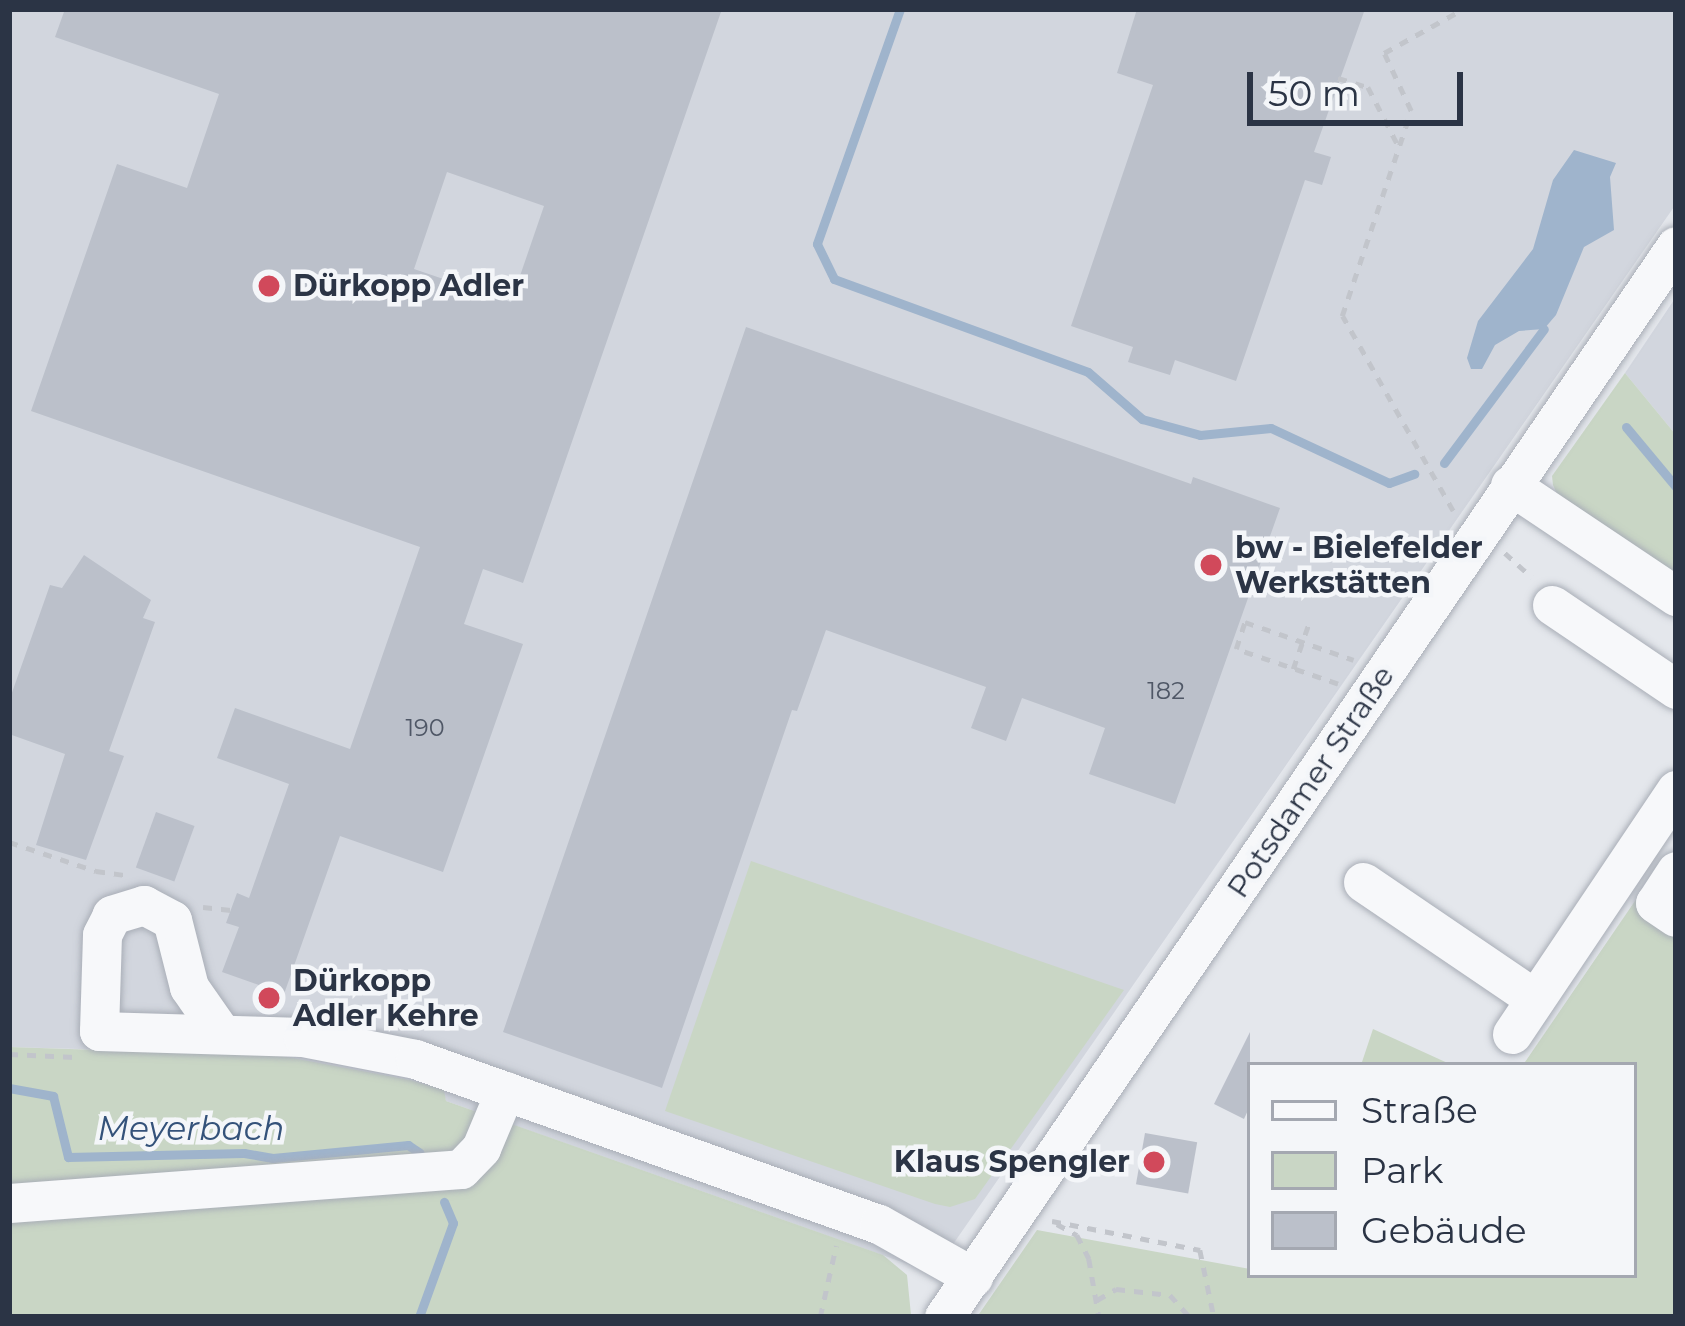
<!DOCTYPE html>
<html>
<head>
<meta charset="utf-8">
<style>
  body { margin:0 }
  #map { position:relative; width:1685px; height:1326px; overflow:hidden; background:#e4e7ec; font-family:Montserrat,sans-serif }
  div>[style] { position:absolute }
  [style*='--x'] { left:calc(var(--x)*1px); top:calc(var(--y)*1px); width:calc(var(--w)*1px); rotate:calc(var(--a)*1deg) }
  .built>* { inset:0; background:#d2d6de }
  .green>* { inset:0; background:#c9d6c5 }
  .water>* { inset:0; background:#9fb4cc }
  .stream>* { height:9px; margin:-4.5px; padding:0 4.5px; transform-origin:4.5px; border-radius:4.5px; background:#9fb4cc }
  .building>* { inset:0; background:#bbc0ca; transform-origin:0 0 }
  .path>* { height:4.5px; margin-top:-2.25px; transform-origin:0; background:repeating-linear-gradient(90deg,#c2c5cb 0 9px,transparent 0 18px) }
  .roads { filter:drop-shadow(0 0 3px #a9aeb7) drop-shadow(0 0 3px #a9aeb7) }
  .minor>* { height:39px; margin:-19.5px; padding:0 19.5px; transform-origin:19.5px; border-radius:19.5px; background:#f7f8fa }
  .dots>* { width:33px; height:33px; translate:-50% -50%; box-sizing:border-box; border:6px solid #f4f6f9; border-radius:50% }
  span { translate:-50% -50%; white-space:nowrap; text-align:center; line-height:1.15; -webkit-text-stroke:9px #f4f6f9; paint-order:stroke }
  .number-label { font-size:24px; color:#4f5766 }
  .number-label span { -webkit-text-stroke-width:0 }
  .poi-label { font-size:30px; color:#2b3445; font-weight:700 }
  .left { translate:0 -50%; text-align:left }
  .right { translate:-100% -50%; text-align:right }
  .street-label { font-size:30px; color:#2b3445 }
  .water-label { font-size:33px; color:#34527a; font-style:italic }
  .frame { position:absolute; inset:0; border:12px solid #2b3445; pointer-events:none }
  .legend { position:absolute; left:1247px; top:1062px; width:390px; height:216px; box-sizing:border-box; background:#f4f6f9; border:3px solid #a4a8b1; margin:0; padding:15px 21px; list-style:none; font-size:36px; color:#2b3445 }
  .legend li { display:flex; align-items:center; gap:24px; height:60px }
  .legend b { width:60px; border:3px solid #a4a8b1 }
  .scale { position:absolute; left:1247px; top:72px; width:216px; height:54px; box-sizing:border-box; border:6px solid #2b3445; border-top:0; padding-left:15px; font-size:36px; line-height:42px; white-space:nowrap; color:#2b3445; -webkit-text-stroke:9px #f4f6f9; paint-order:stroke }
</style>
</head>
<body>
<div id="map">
  <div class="built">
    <div style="clip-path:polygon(9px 9px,1676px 9px,1676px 204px,933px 1273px,446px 1101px,443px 1090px,410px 1080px,256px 1054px,9px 1047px)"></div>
    <div style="clip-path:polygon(1676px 297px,1676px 435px,1625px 373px)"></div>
  </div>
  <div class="green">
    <div style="clip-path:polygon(1625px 373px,1676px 435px,1676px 581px,1558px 496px,1553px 485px,1552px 476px)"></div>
    <div style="clip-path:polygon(751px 861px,1124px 990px,975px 1199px,950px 1207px,935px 1204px,665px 1111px)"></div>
    <div style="clip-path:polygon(1637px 898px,1676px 924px,1676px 1317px,977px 1317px,1037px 1230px,1250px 1269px,1250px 1275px,1634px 1275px,1634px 1065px,1523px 1065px)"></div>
    <div style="clip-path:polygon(1373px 1029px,1452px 1065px,1361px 1065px)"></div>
    <div style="clip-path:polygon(9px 1047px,282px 1056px,410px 1080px,444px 1090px,446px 1101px,883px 1255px,907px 1275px,911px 1315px,9px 1317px)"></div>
  </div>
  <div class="water">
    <div style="clip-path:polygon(1574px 150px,1616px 163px,1610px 177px,1614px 230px,1584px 247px,1556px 315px,1544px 329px,1519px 331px,1495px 345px,1482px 369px,1471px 369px,1467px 358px,1478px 321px,1533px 249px,1553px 180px)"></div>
  </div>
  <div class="stream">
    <div style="--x:900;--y:9;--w:249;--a:109.5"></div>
    <div style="--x:817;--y:244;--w:39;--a:64"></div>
    <div style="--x:834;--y:279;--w:270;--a:20.1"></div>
    <div style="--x:1088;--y:372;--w:72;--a:41"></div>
    <div style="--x:1142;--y:419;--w:60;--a:15.4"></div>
    <div style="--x:1200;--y:435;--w:71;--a:-5.6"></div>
    <div style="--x:1271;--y:428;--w:130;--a:25"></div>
    <div style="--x:1389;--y:483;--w:27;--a:-20"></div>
    <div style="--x:1626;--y:427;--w:78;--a:50.2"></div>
    <div style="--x:1444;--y:463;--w:167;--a:-53.3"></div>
    <div style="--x:9;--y:1088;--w:45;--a:10.3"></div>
    <div style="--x:53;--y:1096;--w:63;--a:76.2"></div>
    <div style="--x:68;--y:1157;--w:176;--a:-1.3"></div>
    <div style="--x:244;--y:1153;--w:29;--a:10"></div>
    <div style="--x:273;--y:1158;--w:136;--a:-5.5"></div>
    <div style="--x:408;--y:1145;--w:14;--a:34"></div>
    <div style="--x:419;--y:1317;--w:100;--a:-70.1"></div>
    <div style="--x:453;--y:1223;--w:23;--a:-113"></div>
  </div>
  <div class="building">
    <div style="clip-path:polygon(evenodd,65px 9px,722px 9px,523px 583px,483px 569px,464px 624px,523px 644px,443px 872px,340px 836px,284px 994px,222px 972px,239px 927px,226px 923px,237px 893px,249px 898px,289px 784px,217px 758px,235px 708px,350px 749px,420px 547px,31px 411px,117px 164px,187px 188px,219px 94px,55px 37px,65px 9px,447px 172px,544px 206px,511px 302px,414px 269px,447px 172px)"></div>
    <div style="clip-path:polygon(1137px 9px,1365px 9px,1314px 152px,1331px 157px,1322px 185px,1305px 180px,1236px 381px,1175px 360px,1170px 375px,1128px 362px,1133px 347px,1071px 326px,1153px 85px,1117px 73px)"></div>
    <div style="clip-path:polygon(746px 327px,1191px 484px,1193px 477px,1280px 508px,1175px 804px,1089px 774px,1105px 728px,1022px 698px,1006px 741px,971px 728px,986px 687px,826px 630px,797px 711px,792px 710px,662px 1088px,503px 1032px)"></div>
    <div style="clip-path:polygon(84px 555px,151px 600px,143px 618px,155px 622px,109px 751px,124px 756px,86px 860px,36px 845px,65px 754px,9px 734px,9px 701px,50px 585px,62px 588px)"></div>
    <div style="left:156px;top:812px;width:41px;height:59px;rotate:20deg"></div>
    <div style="clip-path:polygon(1250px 1032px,1250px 1106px,1244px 1119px,1214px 1104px)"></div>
    <div style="left:1145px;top:1133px;width:53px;height:52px;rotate:10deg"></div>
  </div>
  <div class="path">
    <div style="--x:1676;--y:47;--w:32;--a:90"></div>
    <div style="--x:1338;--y:78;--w:31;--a:17"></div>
    <div style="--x:1368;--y:87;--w:65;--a:62.7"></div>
    <div style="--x:1453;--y:511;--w:224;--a:-119.6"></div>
    <div style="--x:1342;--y:316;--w:216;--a:-71.4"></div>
    <div style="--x:1411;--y:111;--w:64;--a:-115"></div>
    <div style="--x:1384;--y:53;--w:90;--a:-29.1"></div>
    <div style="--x:1505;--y:553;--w:36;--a:42"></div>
    <div style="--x:1293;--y:669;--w:52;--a:-70.9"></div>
    <div style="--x:1338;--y:684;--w:108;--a:-161.1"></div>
    <div style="--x:1236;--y:649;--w:28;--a:-72"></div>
    <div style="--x:1245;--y:622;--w:115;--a:19.2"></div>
    <div style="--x:9;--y:842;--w:92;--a:18.4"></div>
    <div style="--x:96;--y:871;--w:28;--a:8"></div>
    <div style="--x:203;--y:907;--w:28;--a:6"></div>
    <div style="--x:9;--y:1054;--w:66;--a:2.6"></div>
    <div style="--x:1052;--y:1221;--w:151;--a:11.1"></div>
    <div style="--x:1200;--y:1250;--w:68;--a:78.2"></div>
    <div style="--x:1057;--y:1224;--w:23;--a:29"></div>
    <div style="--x:1077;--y:1235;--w:27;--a:63"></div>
    <div style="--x:1089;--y:1259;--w:59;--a:80.2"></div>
    <div style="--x:1097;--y:1300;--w:22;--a:-30"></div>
    <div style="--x:1116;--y:1289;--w:54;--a:6.3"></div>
    <div style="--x:1170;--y:1295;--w:30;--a:48"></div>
    <div style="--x:820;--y:1317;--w:73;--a:-77.3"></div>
  </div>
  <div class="roads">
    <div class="minor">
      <div style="--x:1510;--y:485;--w:200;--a:33.8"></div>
      <div style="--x:1552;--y:605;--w:150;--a:34.1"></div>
      <div style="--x:1676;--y:871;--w:38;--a:123"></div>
      <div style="--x:1655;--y:903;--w:25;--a:34"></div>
      <div style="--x:1363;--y:882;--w:208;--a:34.2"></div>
      <div style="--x:221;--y:1033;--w:56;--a:-124.8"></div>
      <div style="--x:189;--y:987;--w:69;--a:-104.2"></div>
      <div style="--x:172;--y:920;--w:32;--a:-152"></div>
      <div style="--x:144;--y:905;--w:34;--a:163"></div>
      <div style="--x:112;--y:915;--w:22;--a:117"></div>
      <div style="--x:102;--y:935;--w:96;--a:91.8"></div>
      <div style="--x:99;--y:1031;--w:204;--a:1.7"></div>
      <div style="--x:303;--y:1037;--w:114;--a:11.1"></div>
      <div style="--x:415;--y:1059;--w:492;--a:19.6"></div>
      <div style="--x:879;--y:1224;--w:108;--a:29.4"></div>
      <div style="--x:1512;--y:1034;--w:294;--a:-56.1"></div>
      <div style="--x:9;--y:1203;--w:453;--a:-4.3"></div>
      <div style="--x:461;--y:1169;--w:29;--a:-46"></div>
      <div style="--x:481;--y:1148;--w:62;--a:-67.2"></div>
      <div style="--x:944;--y:1317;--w:1297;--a:-55.65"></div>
    </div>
  </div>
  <div class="dots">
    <div style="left:269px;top:286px;background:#d1495b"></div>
    <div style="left:1211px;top:565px;background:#d1495b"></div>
    <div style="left:269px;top:998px;background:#d1495b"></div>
    <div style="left:1154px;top:1162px;background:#d1495b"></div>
  </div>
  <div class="number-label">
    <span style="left:1166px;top:691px">182</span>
    <span style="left:425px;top:728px">190</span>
  </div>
  <div class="poi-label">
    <span class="left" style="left:293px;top:286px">Dürkopp Adler</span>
    <span class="left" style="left:1235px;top:565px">bw - Bielefelder<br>Werkstätten</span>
    <span class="left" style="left:293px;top:998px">Dürkopp<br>Adler Kehre</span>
    <span class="right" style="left:1130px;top:1162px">Klaus Spengler</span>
  </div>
  <div class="street-label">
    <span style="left:1311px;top:782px;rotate:-56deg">Potsdamer Straße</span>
  </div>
  <div class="water-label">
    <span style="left:191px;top:1129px">Meyerbach</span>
  </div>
  <div class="frame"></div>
  <ul class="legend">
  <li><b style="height:15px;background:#f7f8fa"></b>Straße</li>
  <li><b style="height:33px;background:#c9d6c5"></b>Park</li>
  <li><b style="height:33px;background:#bbc0ca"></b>Gebäude</li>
  </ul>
  <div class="scale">50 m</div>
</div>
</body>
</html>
